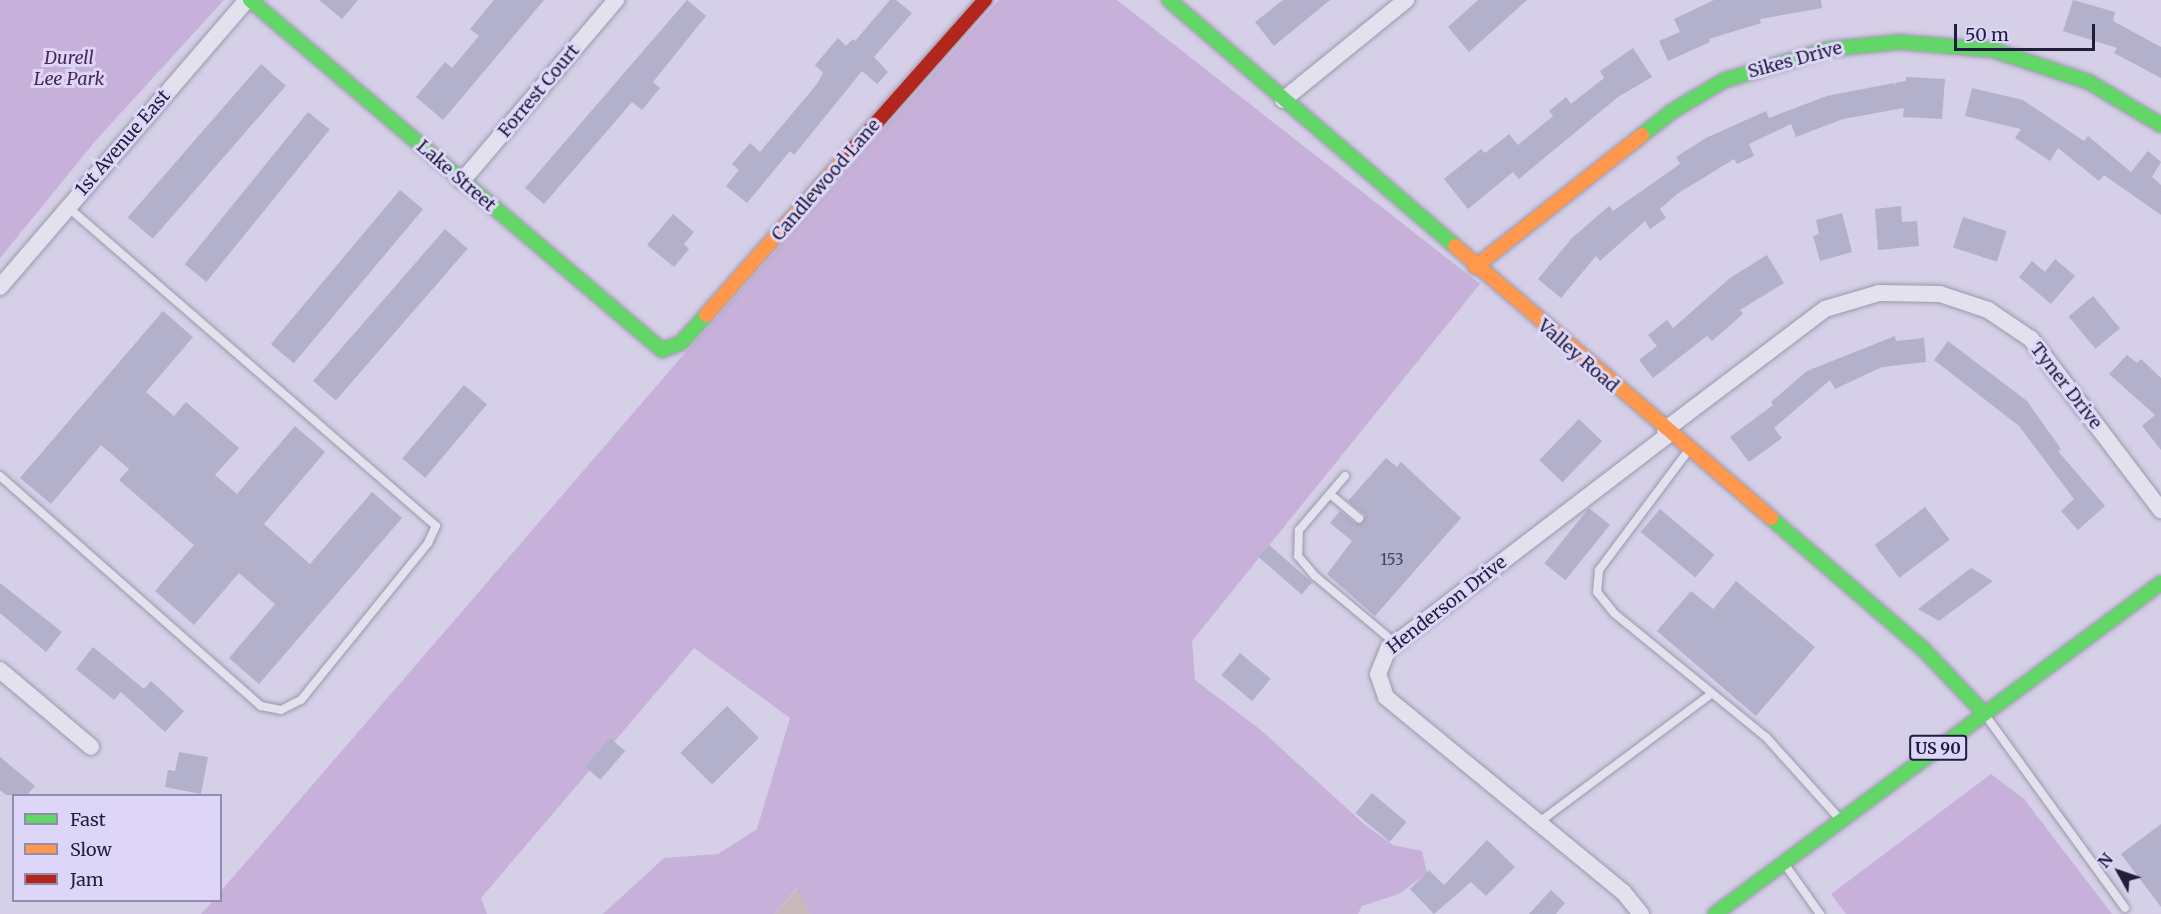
<!DOCTYPE html>
<html>
<head>
<meta charset="utf-8">
<style>
  body { margin:0 }
  #map { position:relative; width:2161px; height:914px; overflow:hidden; background:#d5cfe7; font-family:Merriweather,serif }
  div>[style] { position:absolute }
  [style*='--x'] { left:calc(var(--x)*1px); top:calc(var(--y)*1px); width:calc(var(--w)*1px); rotate:calc(var(--a)*1deg) }
  .green>* { inset:0; background:#c7b1da }
  .water>* { inset:0; background:#c9b8ba }
  .building>* { inset:0; background:#b2b0cb; transform-origin:0 0 }
  .roads { filter:drop-shadow(0 0 2px #9b98ac) drop-shadow(0 0 2px #9b98ac) }
  .lane>* { height:8px; margin:-4px; padding:0 4px; transform-origin:4px; border-radius:4px; background:#e4e1ef }
  .street>* { height:16px; margin:-8px; padding:0 8px; transform-origin:8px; border-radius:8px; background:#e4e1ef }
  .fast>* { height:14px; margin:-7px; padding:0 7px; transform-origin:7px; border-radius:7px; background:#63d668 }
  .slow>* { height:14px; margin:-7px; padding:0 7px; transform-origin:7px; border-radius:7px; background:#ff974d }
  .jam>* { height:14px; margin:-7px; padding:0 7px; transform-origin:7px; border-radius:7px; background:#b3261e }
  span { translate:-50% -50%; white-space:nowrap; text-align:center; line-height:1.15; -webkit-text-stroke:6px #ded6f8; paint-order:stroke }
  .number-label { font-size:15px; color:#444360 }
  .number-label span { -webkit-text-stroke-width:0 }
  .shield-label span { padding:2px 4px; background:#ded6f8; border:2px solid; border-radius:4px; -webkit-text-stroke-width:0 }
  .shield-label { font-size:16px; color:#1f1f3d; font-weight:700 }
  .park-label { font-size:18px; color:#4e245a; font-style:italic }
  .street-label { font-size:18px; color:#1f1f3d }
  .legend { position:absolute; left:12px; top:794px; width:210px; height:108px; box-sizing:border-box; background:#ded6f8; border:2px solid #928dad; margin:0; padding:8px 10px; list-style:none; font-size:18px; color:#1f1f3d }
  .legend li { display:flex; align-items:center; gap:12px; height:30px }
  .legend b { width:30px; border:2px solid #928dad }
  .north { position:absolute; left:2089px; top:842px; width:60px; height:60px; -webkit-text-stroke:4px #ded6f8; paint-order:stroke; rotate:310deg; font-size:16px; font-weight:700; line-height:24px; text-align:center; color:#1f1f3d }
  .north::after { content:''; display:block; margin:auto; width:21px; height:27px; background:#1f1f3d; clip-path:polygon(50% 0,100% 100%,50% 72%,0 100%) }
  .scale { position:absolute; left:1954px; top:24px; width:141px; height:27px; box-sizing:border-box; border:3px solid #1f1f3d; border-top:0; padding-left:8px; font-size:18px; line-height:21px; white-space:nowrap; color:#1f1f3d; -webkit-text-stroke:4px #ded6f8; paint-order:stroke }
</style>
</head>
<body>
<div id="map">
  <div class="green">
    <div style="clip-path:polygon(0 0,224px 0,97px 139px,0 258px)"></div>
    <div style="clip-path:polygon(999px 0,1117px 0,1480px 284px,1192px 641px,1195px 680px,1262px 731px,1364px 824px,1393px 845px,1422px 851px,1427px 873px,1399px 894px,1362px 906px,1358px 914px,810px 914px,797px 888px,775px 914px,603px 914px,664px 858px,718px 854px,757px 829px,790px 718px,694px 648px,481px 898px,487px 914px,201px 914px,213px 901px,220px 900px,221px 891px,678px 361px)"></div>
    <div style="clip-path:polygon(1991px 774px,2024px 799px,2112px 914px,1846px 914px,1831px 894px)"></div>
  </div>
  <div class="water">
    <div style="clip-path:polygon(798px 888px,810px 914px,775px 914px)"></div>
  </div>
  <div class="building">
    <div style="clip-path:polygon(319px 0,358px 0,342px 19px)"></div>
    <div style="clip-path:polygon(494px 0,544px 0,443px 120px,416px 97px,445px 62px,452px 68px,479px 36px,470px 29px)"></div>
    <div style="clip-path:polygon(687px 0,706px 16px,653px 82px,660px 88px,642px 110px,632px 102px,544px 204px,525px 188px)"></div>
    <div style="clip-path:polygon(890px 0,896px 0,912px 13px,874px 57px,888px 72px,877px 84px,862px 71px,794px 155px,790px 151px,747px 203px,726px 186px,739px 170px,732px 164px,750px 143px,760px 152px,817px 84px,823px 73px,815px 65px,838px 38px,846px 46px,853px 39px,855px 41px)"></div>
    <div style="clip-path:polygon(1283px 0,1330px 0,1274px 46px,1255px 22px)"></div>
    <div style="clip-path:polygon(1478px 0,1527px 0,1469px 52px,1448px 27px)"></div>
    <div style="clip-path:polygon(1714px 0,1821px 0,1822px 8px,1760px 19px,1761px 23px,1709px 39px,1710px 42px,1668px 61px,1659px 41px,1680px 32px,1674px 19px)"></div>
    <div style="clip-path:polygon(2073px 0,2115px 12px,2113px 21px,2161px 47px,2161px 78px,2114px 53px,2117px 48px,2063px 31px)"></div>
    <div style="clip-path:polygon(1633px 48px,1652px 77px,1618px 97px,1519px 179px,1513px 172px,1468px 209px,1444px 179px,1481px 149px,1485px 153px,1509px 134px,1518px 145px,1553px 116px,1549px 111px,1566px 97px,1571px 104px,1604px 78px,1600px 71px)"></div>
    <div style="left:261px;top:64px;width:33px;height:203px;rotate:41deg"></div>
    <div style="clip-path:polygon(1906px 77px,1945px 79px,1942px 119px,1903px 117px,1904px 108px,1843px 119px,1796px 137px,1791px 124px,1749px 144px,1754px 156px,1737px 164px,1734px 159px,1677px 194px,1660px 209px,1666px 218px,1650px 229px,1645px 221px,1600px 261px,1596px 256px,1561px 298px,1538px 279px,1572px 238px,1609px 206px,1613px 211px,1680px 164px,1676px 157px,1706px 138px,1766px 111px,1769px 118px,1827px 96px,1894px 83px,1894px 87px,1895px 83px,1906px 81px)"></div>
    <div style="clip-path:polygon(1972px 88px,2023px 100px,2084px 141px,2088px 136px,2131px 172px,2148px 151px,2161px 162px,2152px 177px,2161px 185px,2161px 215px,2104px 175px,2099px 181px,2058px 148px,2050px 161px,2015px 138px,2021px 129px,1965px 116px)"></div>
    <div style="left:308px;top:112px;width:28px;height:196px;rotate:39deg"></div>
    <div style="left:400px;top:190px;width:30px;height:201px;rotate:40deg"></div>
    <div style="clip-path:polygon(1901px 206px,1902px 222px,1917px 221px,1919px 246px,1878px 250px,1875px 209px)"></div>
    <div style="clip-path:polygon(1842px 213px,1852px 252px,1820px 261px,1813px 236px,1819px 234px,1816px 220px)"></div>
    <div style="clip-path:polygon(673px 214px,694px 232px,684px 244px,689px 249px,674px 267px,647px 245px)"></div>
    <div style="left:1963px;top:217px;width:46px;height:32px;rotate:18deg"></div>
    <div style="left:445px;top:229px;width:30px;height:201px;rotate:41deg"></div>
    <div style="clip-path:polygon(1767px 255px,1784px 283px,1740px 310px,1743px 314px,1712px 341px,1707px 336px,1653px 378px,1639px 360px,1657px 346px,1648px 335px,1667px 320px,1673px 328px,1730px 278px)"></div>
    <div style="clip-path:polygon(2055px 259px,2075px 276px,2051px 304px,2019px 277px,2032px 261px,2045px 272px)"></div>
    <div style="left:2093px;top:296px;width:42px;height:32px;rotate:50deg"></div>
    <div style="clip-path:polygon(163px 311px,193px 337px,146px 392px,174px 416px,186px 402px,239px 448px,215px 475px,237px 494px,295px 426px,325px 452px,264px 524px,310px 564px,372px 492px,402px 518px,259px 684px,229px 658px,275px 604px,239px 573px,194px 625px,155px 591px,194px 545px,119px 480px,129px 469px,101px 445px,51px 504px,20px 478px)"></div>
    <div style="clip-path:polygon(1895px 336px,1896px 341px,1924px 338px,1926px 362px,1882px 367px,1835px 389px,1830px 380px,1774px 428px,1782px 438px,1749px 462px,1730px 437px,1773px 405px,1771px 402px,1807px 371px)"></div>
    <div style="clip-path:polygon(1948px 341px,2027px 401px,2061px 449px,2058px 451px,2105px 506px,2078px 530px,2061px 511px,2074px 499px,2019px 426px,1934px 360px)"></div>
    <div style="clip-path:polygon(2127px 355px,2137px 363px,2141px 359px,2161px 378px,2161px 450px,2142px 426px,2155px 415px,2109px 374px)"></div>
    <div style="left:464px;top:385px;width:30px;height:96px;rotate:40deg"></div>
    <div style="left:1579px;top:419px;width:32px;height:57px;rotate:44deg"></div>
    <div style="clip-path:polygon(1386px 458px,1397px 467px,1401px 462px,1461px 518px,1375px 616px,1327px 574px,1352px 541px,1330px 523px,1340px 511px,1355px 523px,1363px 522px,1365px 515px,1348px 501px)"></div>
    <div style="left:1925px;top:507px;width:41px;height:63px;rotate:53deg"></div>
    <div style="left:1589px;top:508px;width:27px;height:71px;rotate:39deg"></div>
    <div style="left:1660px;top:509px;width:71px;height:30px;rotate:40deg"></div>
    <div style="left:1269px;top:545px;width:57px;height:16px;rotate:41deg"></div>
    <div style="clip-path:polygon(1971px 568px,1993px 581px,1939px 621px,1918px 609px)"></div>
    <div style="clip-path:polygon(1736px 581px,1815px 647px,1756px 716px,1657px 631px,1691px 591px,1713px 609px)"></div>
    <div style="clip-path:polygon(0 583px,62px 632px,46px 652px,0 613px)"></div>
    <div style="clip-path:polygon(93px 647px,144px 689px,151px 681px,184px 711px,165px 732px,121px 692px,114px 700px,76px 669px)"></div>
    <div style="left:1240px;top:653px;width:40px;height:29px;rotate:40deg"></div>
    <div style="left:727px;top:706px;width:45px;height:66px;rotate:45deg"></div>
    <div style="left:610px;top:738px;width:20px;height:38px;rotate:41deg"></div>
    <div style="clip-path:polygon(179px 752px,208px 757px,201px 794px,165px 787px,168px 770px,175px 771px)"></div>
    <div style="clip-path:polygon(0 757px,35px 786px,27px 795px,6px 795px,0 790px)"></div>
    <div style="left:1372px;top:793px;width:45px;height:26px;rotate:40deg"></div>
    <div style="clip-path:polygon(2161px 824px,2161px 907px,2121px 854px)"></div>
    <div style="clip-path:polygon(1487px 840px,1515px 867px,1486px 896px,1471px 882px,1434px 914px,1410px 889px,1429px 870px,1444px 885px)"></div>
    <div style="clip-path:polygon(1551px 890px,1565px 903px,1556px 914px,1529px 914px)"></div>
  </div>
  <div class="roads">
    <div class="lane">
      <div style="--x:1688;--y:451;--w:149;--a:126.8"></div>
      <div style="--x:1599;--y:570;--w:22;--a:95"></div>
      <div style="--x:1597;--y:592;--w:28;--a:51"></div>
      <div style="--x:1615;--y:614;--w:195;--a:39.2"></div>
      <div style="--x:1766;--y:737;--w:109;--a:48"></div>
      <div style="--x:0;--y:476;--w:348;--a:41.4"></div>
      <div style="--x:261;--y:706;--w:20;--a:11"></div>
      <div style="--x:281;--y:710;--w:22;--a:-27"></div>
      <div style="--x:301;--y:700;--w:202;--a:-51"></div>
      <div style="--x:428;--y:543;--w:19;--a:-65"></div>
      <div style="--x:436;--y:526;--w:487;--a:-139.1"></div>
      <div style="--x:1345;--y:476;--w:71;--a:130.4"></div>
      <div style="--x:1299;--y:530;--w:26;--a:92"></div>
      <div style="--x:1298;--y:556;--w:26;--a:50"></div>
      <div style="--x:1315;--y:576;--w:104;--a:39.9"></div>
      <div style="--x:1330;--y:494;--w:38;--a:40"></div>
      <div style="--x:1986;--y:716;--w:237;--a:54.1"></div>
      <div style="--x:1538;--y:823;--w:214;--a:-36.7"></div>
      <div style="--x:1786;--y:866;--w:59;--a:54.7"></div>
    </div>
    <div class="street">
      <div style="--x:1283;--y:100;--w:159;--a:-39.1"></div>
      <div style="--x:462;--y:181;--w:238;--a:-49.6"></div>
      <div style="--x:0;--y:287;--w:379;--a:-49.3"></div>
      <div style="--x:1665;--y:430;--w:201;--a:-37.1"></div>
      <div style="--x:1825;--y:309;--w:56;--a:-16.5"></div>
      <div style="--x:1879;--y:293;--w:61;--a:0.9"></div>
      <div style="--x:1940;--y:294;--w:51;--a:18.4"></div>
      <div style="--x:1988;--y:310;--w:52;--a:34"></div>
      <div style="--x:2031;--y:339;--w:215;--a:52.8"></div>
      <div style="--x:0;--y:670;--w:119;--a:40.2"></div>
      <div style="--x:1641;--y:914;--w:28;--a:-129"></div>
      <div style="--x:1623;--y:892;--w:307;--a:-140.6"></div>
      <div style="--x:1386;--y:697;--w:24;--a:-109"></div>
      <div style="--x:1378;--y:674;--w:27;--a:-68"></div>
      <div style="--x:1388;--y:649;--w:354;--a:-37.4"></div>
    </div>
    <div class="fast">
      <div style="--x:250;--y:0;--w:541;--a:40.35"></div>
      <div style="--x:662;--y:350;--w:20;--a:-20"></div>
      <div style="--x:681;--y:343;--w:38;--a:-48"></div>
      <div style="--x:1169;--y:0;--w:377;--a:40.7"></div>
      <div style="--x:1642;--y:135;--w:37;--a:-38"></div>
      <div style="--x:1671;--y:112;--w:63;--a:-30.7"></div>
      <div style="--x:1725;--y:80;--w:109;--a:-16.6"></div>
      <div style="--x:1829;--y:49;--w:71;--a:-5.6"></div>
      <div style="--x:1900;--y:42;--w:93;--a:4.9"></div>
      <div style="--x:1993;--y:50;--w:101;--a:18.4"></div>
      <div style="--x:2089;--y:82;--w:84;--a:30.8"></div>
      <div style="--x:1771;--y:518;--w:201;--a:40.8"></div>
      <div style="--x:1923;--y:649;--w:88;--a:46.4"></div>
      <div style="--x:1715;--y:914;--w:555;--a:-36.58"></div>
    </div>
    <div class="slow">
      <div style="--x:1455;--y:246;--w:417;--a:40.7"></div>
      <div style="--x:1475;--y:267;--w:213;--a:-38.3"></div>
      <div style="--x:706;--y:315;--w:211;--a:-48.5"></div>
    </div>
    <div class="jam">
      <div style="--x:846;--y:157;--w:210;--a:-48.5"></div>
    </div>
  </div>
  <div class="number-label">
    <span style="left:1392px;top:560px">153</span>
  </div>
  <div class="shield-label">
    <span style="left:1938px;top:748px">US 90</span>
  </div>
  <div class="park-label">
    <span style="left:69px;top:69px">Durell<br>Lee Park</span>
  </div>
  <div class="street-label">
    <span style="left:1795px;top:60px;rotate:-15deg">Sikes Drive</span>
    <span style="left:539px;top:91px;rotate:-50deg">Forrest Court</span>
    <span style="left:123px;top:143px;rotate:-49deg">1st Avenue East</span>
    <span style="left:456px;top:176px;rotate:41deg">Lake Street</span>
    <span style="left:826px;top:180px;rotate:-49deg">Candlewood Lane</span>
    <span style="left:1578px;top:356px;rotate:41deg">Valley Road</span>
    <span style="left:2066px;top:386px;rotate:52deg">Tyner Drive</span>
    <span style="left:1447px;top:605px;rotate:-38deg">Henderson Drive</span>
  </div>
  <ul class="legend">
  <li><b style="height:8px;background:#63d668"></b>Fast</li>
  <li><b style="height:8px;background:#ff974d"></b>Slow</li>
  <li><b style="height:8px;background:#b3261e"></b>Jam</li>
  </ul>
  <div class="north">N</div>
  <div class="scale">50 m</div>
</div>
</body>
</html>
